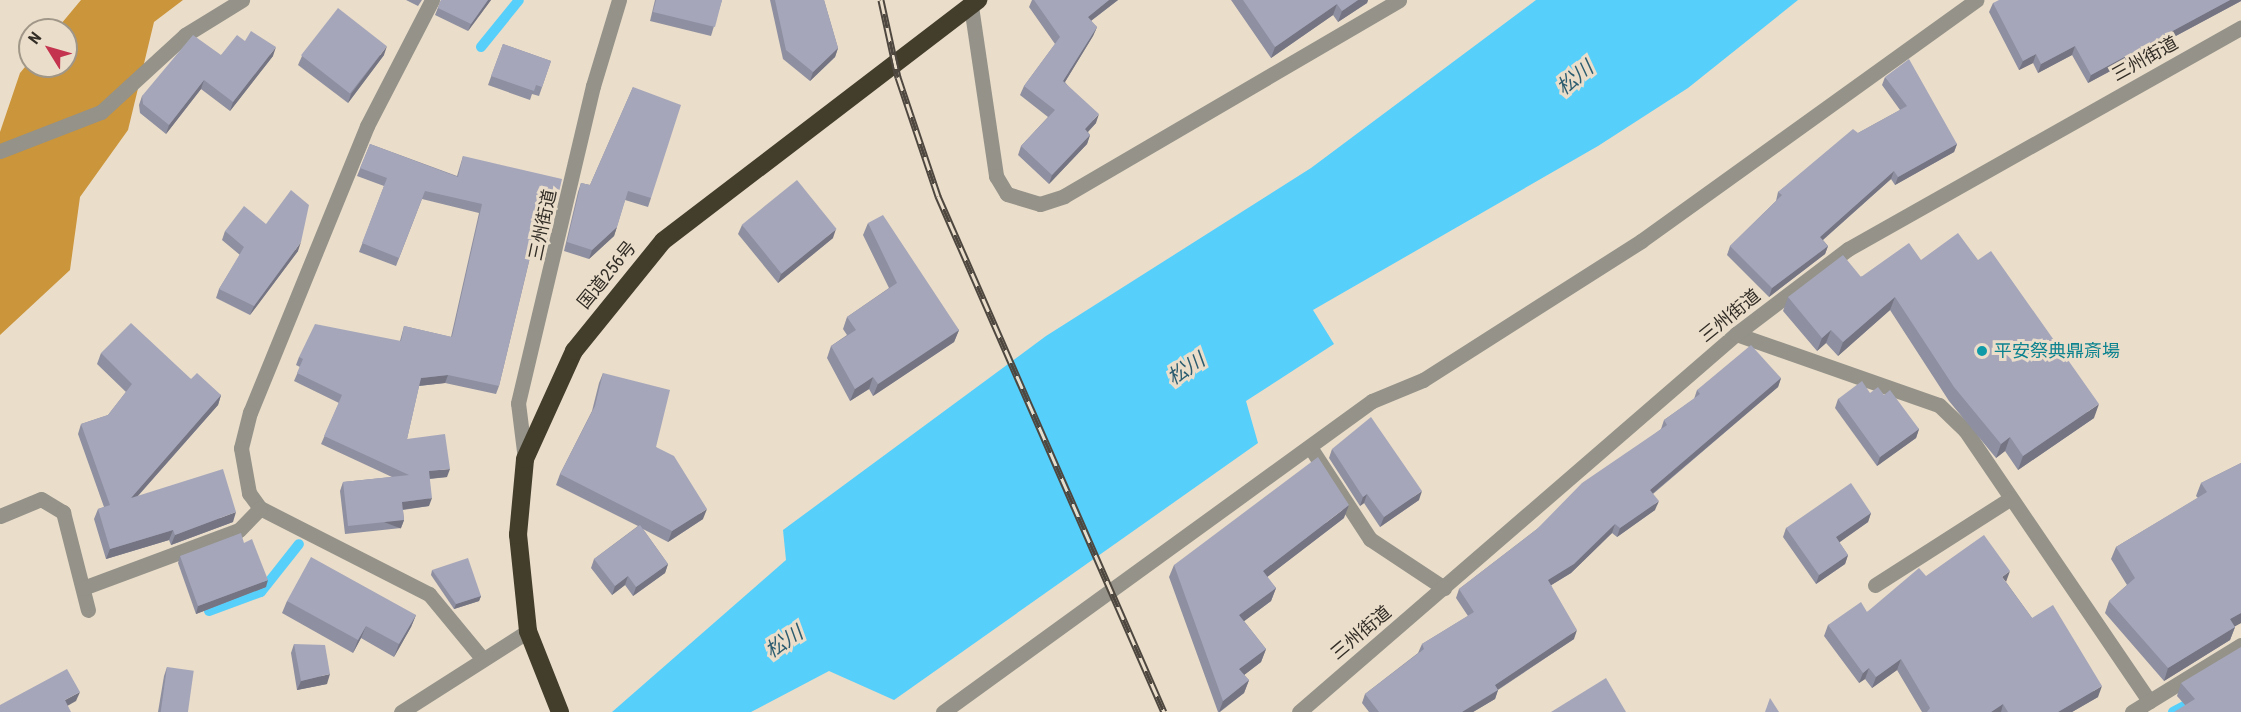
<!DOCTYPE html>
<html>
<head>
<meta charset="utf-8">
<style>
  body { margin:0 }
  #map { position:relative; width:2241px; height:712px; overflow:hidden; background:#eaddca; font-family:"Roboto Condensed","Noto Sans JP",sans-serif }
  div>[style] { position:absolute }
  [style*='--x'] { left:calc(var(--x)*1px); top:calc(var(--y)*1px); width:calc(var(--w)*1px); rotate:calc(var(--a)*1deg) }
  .forest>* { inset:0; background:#cb953b }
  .water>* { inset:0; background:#56cffb }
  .stream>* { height:10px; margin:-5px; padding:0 5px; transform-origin:5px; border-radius:5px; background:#56cffb }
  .minor>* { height:15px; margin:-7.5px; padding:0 7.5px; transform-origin:7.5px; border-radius:7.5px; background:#949289 }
  .highway>* { height:18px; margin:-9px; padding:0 9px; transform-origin:9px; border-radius:9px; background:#433d2b }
  .rail>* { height:7px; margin-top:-3.5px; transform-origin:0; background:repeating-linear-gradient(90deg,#eaddca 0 14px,#4e473f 0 28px); box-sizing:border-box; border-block:2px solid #4e473f }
  .wall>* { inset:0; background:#8e8fa0 }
  .shaded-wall>* { inset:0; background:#747482; transform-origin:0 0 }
  .building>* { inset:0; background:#a5a6ba; transform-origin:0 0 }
  .dots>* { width:16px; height:16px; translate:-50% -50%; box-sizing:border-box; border:3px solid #eaddca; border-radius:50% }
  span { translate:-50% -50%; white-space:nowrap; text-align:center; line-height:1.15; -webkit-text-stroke:6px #eaddca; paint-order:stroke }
  .street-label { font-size:18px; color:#322d26 }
  .culture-label { font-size:18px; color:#0d838f }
  .left { translate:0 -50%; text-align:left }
  .water-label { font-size:20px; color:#2b5c6f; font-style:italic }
  .north { position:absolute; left:18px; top:18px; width:60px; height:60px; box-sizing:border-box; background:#eaddca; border:2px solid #a09788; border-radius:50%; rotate:307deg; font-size:16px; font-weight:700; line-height:24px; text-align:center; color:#322d26 }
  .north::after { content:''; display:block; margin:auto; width:21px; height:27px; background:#c5344e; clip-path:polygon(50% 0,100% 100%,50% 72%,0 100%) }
</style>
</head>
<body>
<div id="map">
  <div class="forest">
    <div style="clip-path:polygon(81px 0,183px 0,154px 22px,128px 130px,80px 197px,70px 270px,0 335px,0 132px,20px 73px,30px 61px,30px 66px,66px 66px,66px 30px,56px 30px)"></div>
  </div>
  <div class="water">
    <div style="clip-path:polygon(1536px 0,1798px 0,1688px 88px,1598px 146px,1313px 310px,1334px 344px,1246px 401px,1258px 443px,894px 700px,829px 671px,751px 712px,612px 712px,786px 560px,783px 530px,1046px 336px,1311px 168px)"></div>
  </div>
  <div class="stream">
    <div style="--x:481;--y:47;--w:60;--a:-51"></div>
    <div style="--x:209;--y:611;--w:55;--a:-20.1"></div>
    <div style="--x:261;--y:592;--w:61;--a:-51.6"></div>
    <div style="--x:2173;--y:712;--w:24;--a:-28"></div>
  </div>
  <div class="minor">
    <div style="--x:432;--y:0;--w:142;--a:117.3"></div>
    <div style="--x:367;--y:126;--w:309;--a:112.2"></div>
    <div style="--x:250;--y:412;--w:37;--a:104"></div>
    <div style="--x:241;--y:448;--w:46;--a:79.9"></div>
    <div style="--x:249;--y:493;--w:19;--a:54"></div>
    <div style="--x:260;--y:508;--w:190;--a:27"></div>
    <div style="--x:429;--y:594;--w:83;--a:50.4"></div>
    <div style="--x:971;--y:6;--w:172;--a:81.6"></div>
    <div style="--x:996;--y:176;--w:21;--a:59"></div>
    <div style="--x:1007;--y:194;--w:34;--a:17"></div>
    <div style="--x:1040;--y:204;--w:25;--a:-18"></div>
    <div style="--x:1064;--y:196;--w:388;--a:-30.3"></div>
    <div style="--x:0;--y:151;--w:108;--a:-21.1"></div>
    <div style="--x:101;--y:112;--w:114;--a:-42.5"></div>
    <div style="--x:185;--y:35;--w:67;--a:-31.6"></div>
    <div style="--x:1736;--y:334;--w:215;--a:19.3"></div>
    <div style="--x:1939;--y:405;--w:36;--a:44"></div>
    <div style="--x:1965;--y:430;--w:328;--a:55.8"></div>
    <div style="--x:1310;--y:447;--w:110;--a:56.9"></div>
    <div style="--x:1370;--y:539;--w:89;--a:33.5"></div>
    <div style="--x:525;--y:459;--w:56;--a:-97.1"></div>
    <div style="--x:518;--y:403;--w:326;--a:-76.7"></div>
    <div style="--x:593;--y:86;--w:90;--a:-73.2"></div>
    <div style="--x:0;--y:516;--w:44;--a:-22.5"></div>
    <div style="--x:41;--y:499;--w:26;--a:31"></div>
    <div style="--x:63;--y:512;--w:101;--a:75.7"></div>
    <div style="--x:1875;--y:585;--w:161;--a:-32.6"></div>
    <div style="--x:83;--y:588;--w:166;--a:-20.4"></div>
    <div style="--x:239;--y:530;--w:30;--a:-46"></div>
    <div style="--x:401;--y:712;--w:151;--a:-32.5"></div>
    <div style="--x:943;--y:712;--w:530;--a:-35.94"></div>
    <div style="--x:1372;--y:401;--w:55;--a:-22.4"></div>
    <div style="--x:1423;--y:380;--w:259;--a:-32.5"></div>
    <div style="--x:1641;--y:241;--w:413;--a:-35.7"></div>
    <div style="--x:1299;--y:712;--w:578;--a:-40.86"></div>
    <div style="--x:1736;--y:334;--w:141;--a:-37.2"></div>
    <div style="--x:1848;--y:249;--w:451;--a:-29.4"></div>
    <div style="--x:2132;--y:712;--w:128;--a:-31.6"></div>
  </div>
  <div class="highway">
    <div style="--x:560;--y:712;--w:87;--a:-111.6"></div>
    <div style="--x:528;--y:631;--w:97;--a:-95.9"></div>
    <div style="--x:518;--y:535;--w:76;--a:-84.7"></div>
    <div style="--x:525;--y:459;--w:119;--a:-65.6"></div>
    <div style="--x:574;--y:351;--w:141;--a:-51"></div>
    <div style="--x:663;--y:241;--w:397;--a:-37.4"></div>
  </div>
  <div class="rail">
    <div style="--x:881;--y:0;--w:79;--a:77.6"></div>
    <div style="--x:898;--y:77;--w:126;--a:71.4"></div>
    <div style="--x:938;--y:196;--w:563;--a:66.35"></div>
  </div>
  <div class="wall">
    <div style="clip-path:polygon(406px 0,422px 0,418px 6px)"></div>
    <div style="clip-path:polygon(441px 0,491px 0,468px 31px,435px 15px)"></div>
    <div style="clip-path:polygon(655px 0,722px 0,711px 36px,650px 21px)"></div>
    <div style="clip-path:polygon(770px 0,824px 0,838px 48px,835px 57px,810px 81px,783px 59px)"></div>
    <div style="clip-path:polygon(1032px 0,1118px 0,1091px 21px,1097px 27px,1093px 36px,1065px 82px,1096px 123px,1088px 132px,1090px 135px,1087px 144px,1049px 184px,1018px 155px,1021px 146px,1048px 117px,1020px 95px,1024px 86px,1055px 44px,1029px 7px)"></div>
    <div style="clip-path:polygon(1231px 0,1368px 0,1367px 3px,1338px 22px,1333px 15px,1271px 58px)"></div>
    <div style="clip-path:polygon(2241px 0,2241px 1px,2088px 83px,2072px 55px,2038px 73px,2033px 63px,2019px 70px,1989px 12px,1993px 3px)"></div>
    <div style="clip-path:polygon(245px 41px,273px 56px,230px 111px,201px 89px,166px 134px,140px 113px,139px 105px,142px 96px,221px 55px)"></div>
    <div style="clip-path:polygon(503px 44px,551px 61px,539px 96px,532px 94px,530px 100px,488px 85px)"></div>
    <div style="clip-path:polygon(384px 55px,348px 103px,298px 65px,302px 56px)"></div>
    <div style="clip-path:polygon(1885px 77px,1957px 144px,1954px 152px,1895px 185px,1891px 179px,1823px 240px,1828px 246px,1825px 254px,1769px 297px,1727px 255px,1730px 246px,1776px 201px,1778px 192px,1858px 133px,1900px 110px,1882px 85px)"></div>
    <div style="clip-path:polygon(633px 87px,651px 198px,648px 207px,625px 200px,614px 236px,589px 259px,564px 251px,578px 192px,581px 183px,590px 185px)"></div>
    <div style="clip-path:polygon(370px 144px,457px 176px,463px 156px,549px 236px,545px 244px,534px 241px,499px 386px,496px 394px,445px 383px,419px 386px,407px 439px,447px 477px,430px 479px,429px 506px,403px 510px,404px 520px,401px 528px,345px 534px,340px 491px,343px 482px,392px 477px,321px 444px,339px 403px,294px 381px,300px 367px,296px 365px,299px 357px,400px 341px,404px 326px,451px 337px,479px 213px,422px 199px,396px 266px,359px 252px,384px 186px,357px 176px)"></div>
    <div style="clip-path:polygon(868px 223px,959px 330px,954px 342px,873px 396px,869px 389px,850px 401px,827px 358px,831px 346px,847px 335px,843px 329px,847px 317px,889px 288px,863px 235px)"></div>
    <div style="clip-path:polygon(742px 225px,833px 238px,778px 283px,738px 234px)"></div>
    <div style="clip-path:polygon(225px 231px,298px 251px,250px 315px,216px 298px,219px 289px,240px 255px,222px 240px)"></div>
    <div style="clip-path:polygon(1921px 260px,2094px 418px,2018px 470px,2005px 451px,1996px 458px,1949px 401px,1890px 310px,1838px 356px,1826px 343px,1817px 351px,1783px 311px,1788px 297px)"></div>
    <div style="clip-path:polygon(101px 353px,191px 379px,221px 395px,218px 405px,138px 496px,233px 522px,171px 545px,169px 540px,106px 559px,94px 519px,98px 509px,104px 507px,78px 434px,81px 424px,108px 415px,126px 392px,97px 364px)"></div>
    <div style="clip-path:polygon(603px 373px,656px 447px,703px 519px,668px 542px,643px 529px,668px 564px,665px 573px,633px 596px,625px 585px,612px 595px,591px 568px,594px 559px,638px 526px,556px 485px,560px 474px,592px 411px,599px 383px)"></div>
    <div style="clip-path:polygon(1781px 378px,1778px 387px,1653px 494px,1655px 510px,1617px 537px,1612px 533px,1571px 573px,1551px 585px,1574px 639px,1498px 690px,1495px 699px,1473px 712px,1369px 712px,1362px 703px,1365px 694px,1418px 653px,1422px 644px,1468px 616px,1456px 598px,1459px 589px,1537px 529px,1661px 429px,1664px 420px,1694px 399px,1697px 390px)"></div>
    <div style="clip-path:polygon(1870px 393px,1919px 429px,1916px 438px,1877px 466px,1835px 408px,1838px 399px)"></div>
    <div style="clip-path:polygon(1332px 449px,1419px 500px,1380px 527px,1364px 503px,1360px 506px,1329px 458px)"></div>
    <div style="clip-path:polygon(2241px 463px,2241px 623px,2234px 626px,2235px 627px,2230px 640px,2164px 681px,2105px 613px,2109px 601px,2127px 585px,2111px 559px,2116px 547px,2198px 498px,2196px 496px,2201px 483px)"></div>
    <div style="clip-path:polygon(1871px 513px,1868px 522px,1839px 542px,1848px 555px,1845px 564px,1816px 584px,1783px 537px,1786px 528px)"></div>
    <div style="clip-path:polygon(1344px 518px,1267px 577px,1276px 588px,1271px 601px,1244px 621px,1266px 649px,1261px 662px,1244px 675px,1249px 680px,1244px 693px,1220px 712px,1218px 712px,1169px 577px,1174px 565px)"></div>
    <div style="clip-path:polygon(244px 543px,266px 587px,196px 614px,178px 563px,180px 556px)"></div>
    <div style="clip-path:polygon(432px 570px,481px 596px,479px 601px,454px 609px,431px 575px)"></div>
    <div style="clip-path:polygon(1926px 576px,2006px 582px,2032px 618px,2098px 697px,2072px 712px,1922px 712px,1897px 670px,1872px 688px,1865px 679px,1859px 683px,1824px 636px,1828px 625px,1867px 612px)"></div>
    <div style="clip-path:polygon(287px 601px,416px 615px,411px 627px,394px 657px,361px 638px,353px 653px,282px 613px)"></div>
    <div style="clip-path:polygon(294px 644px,327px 684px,297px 690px,291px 653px)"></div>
    <div style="clip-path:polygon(167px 667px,187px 712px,158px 712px,164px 676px)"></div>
    <div style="clip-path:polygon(2181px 683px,2241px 712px,2185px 705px,2177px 696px)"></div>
  </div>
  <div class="shaded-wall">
    <div style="clip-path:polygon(488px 0,491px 0,468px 31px,471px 24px)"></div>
    <div style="clip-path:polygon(1109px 0,1118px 0,1084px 26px,1088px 17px)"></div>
    <div style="clip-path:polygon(1358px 0,1368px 0,1367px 3px,1338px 22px,1342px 11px)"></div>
    <div style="clip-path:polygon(2230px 0,2241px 0,2241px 1px,2088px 83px,2091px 75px)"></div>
    <div style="clip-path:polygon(1337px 4px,1333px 15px,1271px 58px,1275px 47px)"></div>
    <div style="clip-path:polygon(1097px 27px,1093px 36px,1060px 90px,1063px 81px)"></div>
    <div style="clip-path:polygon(387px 46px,384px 55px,348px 103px,351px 94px)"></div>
    <div style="clip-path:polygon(2075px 46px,2072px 55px,2038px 73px,2041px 64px)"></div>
    <div style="clip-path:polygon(276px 47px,273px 56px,230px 111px,233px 102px)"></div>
    <div style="clip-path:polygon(838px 48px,835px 57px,810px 81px,813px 72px)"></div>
    <div style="clip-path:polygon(2036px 54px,2033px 63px,2019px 70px,2023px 61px)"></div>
    <div style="clip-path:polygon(204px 80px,201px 89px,166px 134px,169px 125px)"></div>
    <div style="clip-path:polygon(1099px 114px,1096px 123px,1082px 138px,1085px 129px)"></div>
    <div style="clip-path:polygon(1090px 135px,1087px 144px,1049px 184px,1052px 175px)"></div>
    <div style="clip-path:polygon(1957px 144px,1954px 152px,1895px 185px,1898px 177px)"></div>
    <div style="clip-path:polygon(1894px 171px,1891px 179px,1817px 245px,1820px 237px)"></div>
    <div style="clip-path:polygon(617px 227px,614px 236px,589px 259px,592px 250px)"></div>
    <div style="clip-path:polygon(836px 229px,833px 238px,778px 283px,781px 274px)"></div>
    <div style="clip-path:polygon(301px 242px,298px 251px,250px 315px,254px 306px)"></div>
    <div style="clip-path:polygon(1828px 246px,1825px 254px,1769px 297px,1772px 288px)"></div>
    <div style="clip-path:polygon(1895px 297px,1890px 310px,1838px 356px,1843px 342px)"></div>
    <div style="clip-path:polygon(959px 330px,954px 342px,873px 396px,878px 384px)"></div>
    <div style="clip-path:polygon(1831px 330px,1826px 343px,1817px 351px,1822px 338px)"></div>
    <div style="clip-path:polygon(448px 375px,445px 383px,418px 386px,421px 378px)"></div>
    <div style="clip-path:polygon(873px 377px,869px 389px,850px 401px,855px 389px)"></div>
    <div style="clip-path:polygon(1781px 378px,1778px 387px,1646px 499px,1650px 490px)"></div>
    <div style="clip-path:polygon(221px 395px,218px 405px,127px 508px,131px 498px)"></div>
    <div style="clip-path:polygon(2099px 404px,2094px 418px,2018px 470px,2023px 456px)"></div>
    <div style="clip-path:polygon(1919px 429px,1916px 438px,1877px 466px,1880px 457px)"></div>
    <div style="clip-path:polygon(2010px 437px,2005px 451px,1996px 458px,2001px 444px)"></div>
    <div style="clip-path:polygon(450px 469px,447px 477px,426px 479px,429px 471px)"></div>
    <div style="clip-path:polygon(1422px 491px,1419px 500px,1380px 527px,1384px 517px)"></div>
    <div style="clip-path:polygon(1367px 494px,1364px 503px,1360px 506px,1363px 497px)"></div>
    <div style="clip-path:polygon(432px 498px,429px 506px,399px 510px,402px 502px)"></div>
    <div style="clip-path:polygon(1659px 501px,1655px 510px,1617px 537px,1620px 528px)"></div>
    <div style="clip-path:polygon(1349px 505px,1344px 518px,1258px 584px,1263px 571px)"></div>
    <div style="clip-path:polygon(707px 509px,703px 519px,668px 542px,672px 531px)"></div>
    <div style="clip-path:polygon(236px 512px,233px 522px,171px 545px,175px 535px)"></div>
    <div style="clip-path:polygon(1871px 513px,1868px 522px,1833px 547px,1836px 537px)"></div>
    <div style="left:404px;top:520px;width:9px;height:56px;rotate:111deg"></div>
    <div style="clip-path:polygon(1615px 524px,1612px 533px,1571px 573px,1545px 589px,1548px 580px)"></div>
    <div style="clip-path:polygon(173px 530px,169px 540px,106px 559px,110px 549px)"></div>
    <div style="clip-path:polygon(1848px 555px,1845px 564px,1816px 584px,1819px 575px)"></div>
    <div style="clip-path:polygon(668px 564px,665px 573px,633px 596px,636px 587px)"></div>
    <div style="clip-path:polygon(2010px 571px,2006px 582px,2002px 577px)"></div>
    <div style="clip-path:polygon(628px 576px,625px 585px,612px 595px,615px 586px)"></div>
    <div style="clip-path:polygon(268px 580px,266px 587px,196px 614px,198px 606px)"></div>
    <div style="clip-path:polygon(1276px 588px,1271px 601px,1235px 628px,1239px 615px)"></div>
    <div style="clip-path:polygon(481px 596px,479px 601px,454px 609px,456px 604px)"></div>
    <div style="clip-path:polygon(2241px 613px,2241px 623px,2225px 632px,2230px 619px)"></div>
    <div style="clip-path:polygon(416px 615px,411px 627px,394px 657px,399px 644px)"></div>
    <div style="clip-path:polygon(366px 626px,361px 638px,353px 653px,358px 640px)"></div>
    <div style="clip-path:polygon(2235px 627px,2230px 640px,2164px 681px,2168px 668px)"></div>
    <div style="clip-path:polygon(1577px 630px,1574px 639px,1497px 690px,1498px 690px,1495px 699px,1473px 712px,1462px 712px,1495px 685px)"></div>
    <div style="clip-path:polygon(1266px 649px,1261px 662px,1235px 682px,1239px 669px)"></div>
    <div style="clip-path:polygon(1901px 659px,1897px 670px,1872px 688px,1876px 677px)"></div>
    <div style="clip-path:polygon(1869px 668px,1865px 679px,1859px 683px,1863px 673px)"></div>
    <div style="clip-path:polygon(330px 674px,327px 684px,297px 690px,301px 681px)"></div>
    <div style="clip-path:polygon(1249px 680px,1244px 693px,1219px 712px,1223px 701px)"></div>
    <div style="clip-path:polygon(2102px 686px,2098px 697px,2072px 712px,2058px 712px)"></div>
    <div style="clip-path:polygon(80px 692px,76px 701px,62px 709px,65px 700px)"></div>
    <div style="clip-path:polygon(2003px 704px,2001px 712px,1991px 712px)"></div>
  </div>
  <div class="building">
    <div style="clip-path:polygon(441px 0,488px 0,471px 24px,438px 8px)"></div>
    <div style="clip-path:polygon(656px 0,722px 0,715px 27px,653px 12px)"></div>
    <div style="clip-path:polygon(775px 0,824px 0,838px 48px,813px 72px,786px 50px)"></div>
    <div style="clip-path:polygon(1034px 0,1109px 0,1088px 17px,1097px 27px,1063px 81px,1099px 114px,1085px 129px,1090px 135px,1052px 175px,1021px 146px,1055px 110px,1024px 86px,1060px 37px)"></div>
    <div style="clip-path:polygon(1243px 0,1358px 0,1342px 11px,1337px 4px,1275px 47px)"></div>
    <div style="clip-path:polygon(1999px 0,2230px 0,2091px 75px,2075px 46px,2041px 64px,2036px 54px,2023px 61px,1993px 3px)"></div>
    <div style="left:338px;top:8px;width:62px;height:60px;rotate:38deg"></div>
    <div style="clip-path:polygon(251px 31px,276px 47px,233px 102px,204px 80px,169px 125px,143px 104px,142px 96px,193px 35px,221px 55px,237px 35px,245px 41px)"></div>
    <div style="clip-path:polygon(503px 44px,551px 61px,542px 87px,536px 85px,534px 91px,491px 76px)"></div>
    <div style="clip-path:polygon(1909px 59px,1957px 144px,1898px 177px,1894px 171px,1820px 237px,1828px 246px,1772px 288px,1730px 246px,1782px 195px,1778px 192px,1853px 129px,1858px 133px,1907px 106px,1885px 77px)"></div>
    <div style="clip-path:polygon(633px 87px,681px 105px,651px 198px,628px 191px,617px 227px,592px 250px,567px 242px,581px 183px,590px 185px)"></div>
    <div style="clip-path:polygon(370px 144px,458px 177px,463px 156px,562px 179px,549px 236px,536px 232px,499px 386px,448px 375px,421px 378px,407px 439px,445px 434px,450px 469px,429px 471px,432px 498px,402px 502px,404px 520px,348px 526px,343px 482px,409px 475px,324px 436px,342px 395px,297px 373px,303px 359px,299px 357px,315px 324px,401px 341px,404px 326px,452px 337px,482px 204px,425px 191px,399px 258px,362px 243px,387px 178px,360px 168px)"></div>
    <div style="left:797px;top:180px;width:63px;height:71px;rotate:51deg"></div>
    <div style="clip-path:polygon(291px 190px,309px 205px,301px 242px,254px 306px,219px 289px,244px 247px,225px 231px,244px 206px,266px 224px)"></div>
    <div style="clip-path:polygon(883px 215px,959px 330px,878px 384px,873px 377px,855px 389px,831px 346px,856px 330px,847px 317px,897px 283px,868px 223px)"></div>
    <div style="clip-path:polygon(1958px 233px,1978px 260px,1991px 251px,2099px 404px,2023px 456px,2010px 437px,2001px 444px,1954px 387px,1895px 297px,1843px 342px,1831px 330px,1822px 338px,1788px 297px,1843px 255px,1861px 277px,1909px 243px,1921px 260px)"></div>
    <div style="clip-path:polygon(131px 323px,191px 379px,197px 373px,221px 395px,131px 498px,223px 469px,236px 512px,175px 535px,173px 530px,110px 549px,98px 509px,110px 505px,81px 424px,108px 415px,132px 384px,101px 353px)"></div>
    <div style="clip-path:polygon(1751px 345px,1781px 378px,1650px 490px,1659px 501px,1620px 528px,1615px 524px,1574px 564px,1548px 580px,1577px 630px,1495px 685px,1498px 690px,1462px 712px,1379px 712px,1365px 694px,1424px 649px,1422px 644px,1474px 612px,1459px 589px,1537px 529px,1582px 483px,1667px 425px,1664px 420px,1700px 394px,1697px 390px)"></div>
    <div style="clip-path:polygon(603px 373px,670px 390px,656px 447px,674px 456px,707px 509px,672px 531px,560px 474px,595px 406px)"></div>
    <div style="clip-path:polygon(1862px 381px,1870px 393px,1878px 387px,1884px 395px,1890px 390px,1919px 429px,1880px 457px,1838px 399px)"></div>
    <div style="clip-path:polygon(1371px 417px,1422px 491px,1384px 517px,1367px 494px,1363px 497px,1332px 449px)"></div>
    <div style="clip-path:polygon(1318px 457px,1349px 505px,1263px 571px,1276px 588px,1239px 615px,1266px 649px,1239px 669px,1249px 680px,1223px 701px,1174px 565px)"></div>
    <div style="clip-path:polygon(2241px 463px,2241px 613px,2230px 619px,2235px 627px,2168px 668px,2109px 601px,2135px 578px,2116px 547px,2207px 492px,2201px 483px)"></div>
    <div style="clip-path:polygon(1851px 483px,1871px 513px,1836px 537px,1848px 555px,1819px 575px,1786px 528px)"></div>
    <div style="clip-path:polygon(640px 525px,668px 564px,636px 587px,628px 576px,615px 586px,594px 559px)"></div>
    <div style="clip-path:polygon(241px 533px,244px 543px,252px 539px,268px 580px,198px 606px,180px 556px)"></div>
    <div style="clip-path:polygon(1984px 535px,2010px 571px,2002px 577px,2032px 618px,2053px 605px,2102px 686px,2058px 712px,2008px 712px,2003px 704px,1991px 712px,1927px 712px,1930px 708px,1901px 659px,1876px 677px,1869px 668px,1863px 673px,1828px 625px,1861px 602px,1867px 612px,1919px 568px,1926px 576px)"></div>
    <div style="clip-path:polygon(311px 557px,416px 615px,399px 644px,366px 626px,358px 640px,287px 601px)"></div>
    <div style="clip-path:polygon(468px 558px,481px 596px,456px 604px,432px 570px)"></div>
    <div style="clip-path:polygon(294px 644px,325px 645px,330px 674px,301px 681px)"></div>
    <div style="clip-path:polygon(2241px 647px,2241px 712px,2174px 712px,2195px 699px,2181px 683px)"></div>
    <div style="left:167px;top:667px;width:27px;height:46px;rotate:8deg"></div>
    <div style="clip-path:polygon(67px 669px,80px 692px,65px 700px,71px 712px,0 712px,0 705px)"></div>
    <div style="clip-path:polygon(1606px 678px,1626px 712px,1551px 712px)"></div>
    <div style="clip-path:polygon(1770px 698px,1779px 712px,1765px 712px)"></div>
  </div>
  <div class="dots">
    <div style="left:1982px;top:351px;background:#0f9aa8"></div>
  </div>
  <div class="street-label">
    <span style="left:2145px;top:59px;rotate:-29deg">三州街道</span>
    <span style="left:543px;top:225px;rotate:-78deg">三州街道</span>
    <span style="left:607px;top:275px;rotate:-51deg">国道256号</span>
    <span style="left:1730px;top:316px;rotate:-39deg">三州街道</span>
    <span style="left:1361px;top:633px;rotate:-40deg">三州街道</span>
  </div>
  <div class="culture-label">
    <span class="left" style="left:1994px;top:351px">平安祭典鼎斎場</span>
  </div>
  <div class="water-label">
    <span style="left:1575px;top:78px;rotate:-39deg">松川</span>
    <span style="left:1186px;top:369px;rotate:-34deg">松川</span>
    <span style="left:784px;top:642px;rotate:-34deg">松川</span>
  </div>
  <div class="north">N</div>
</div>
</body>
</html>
